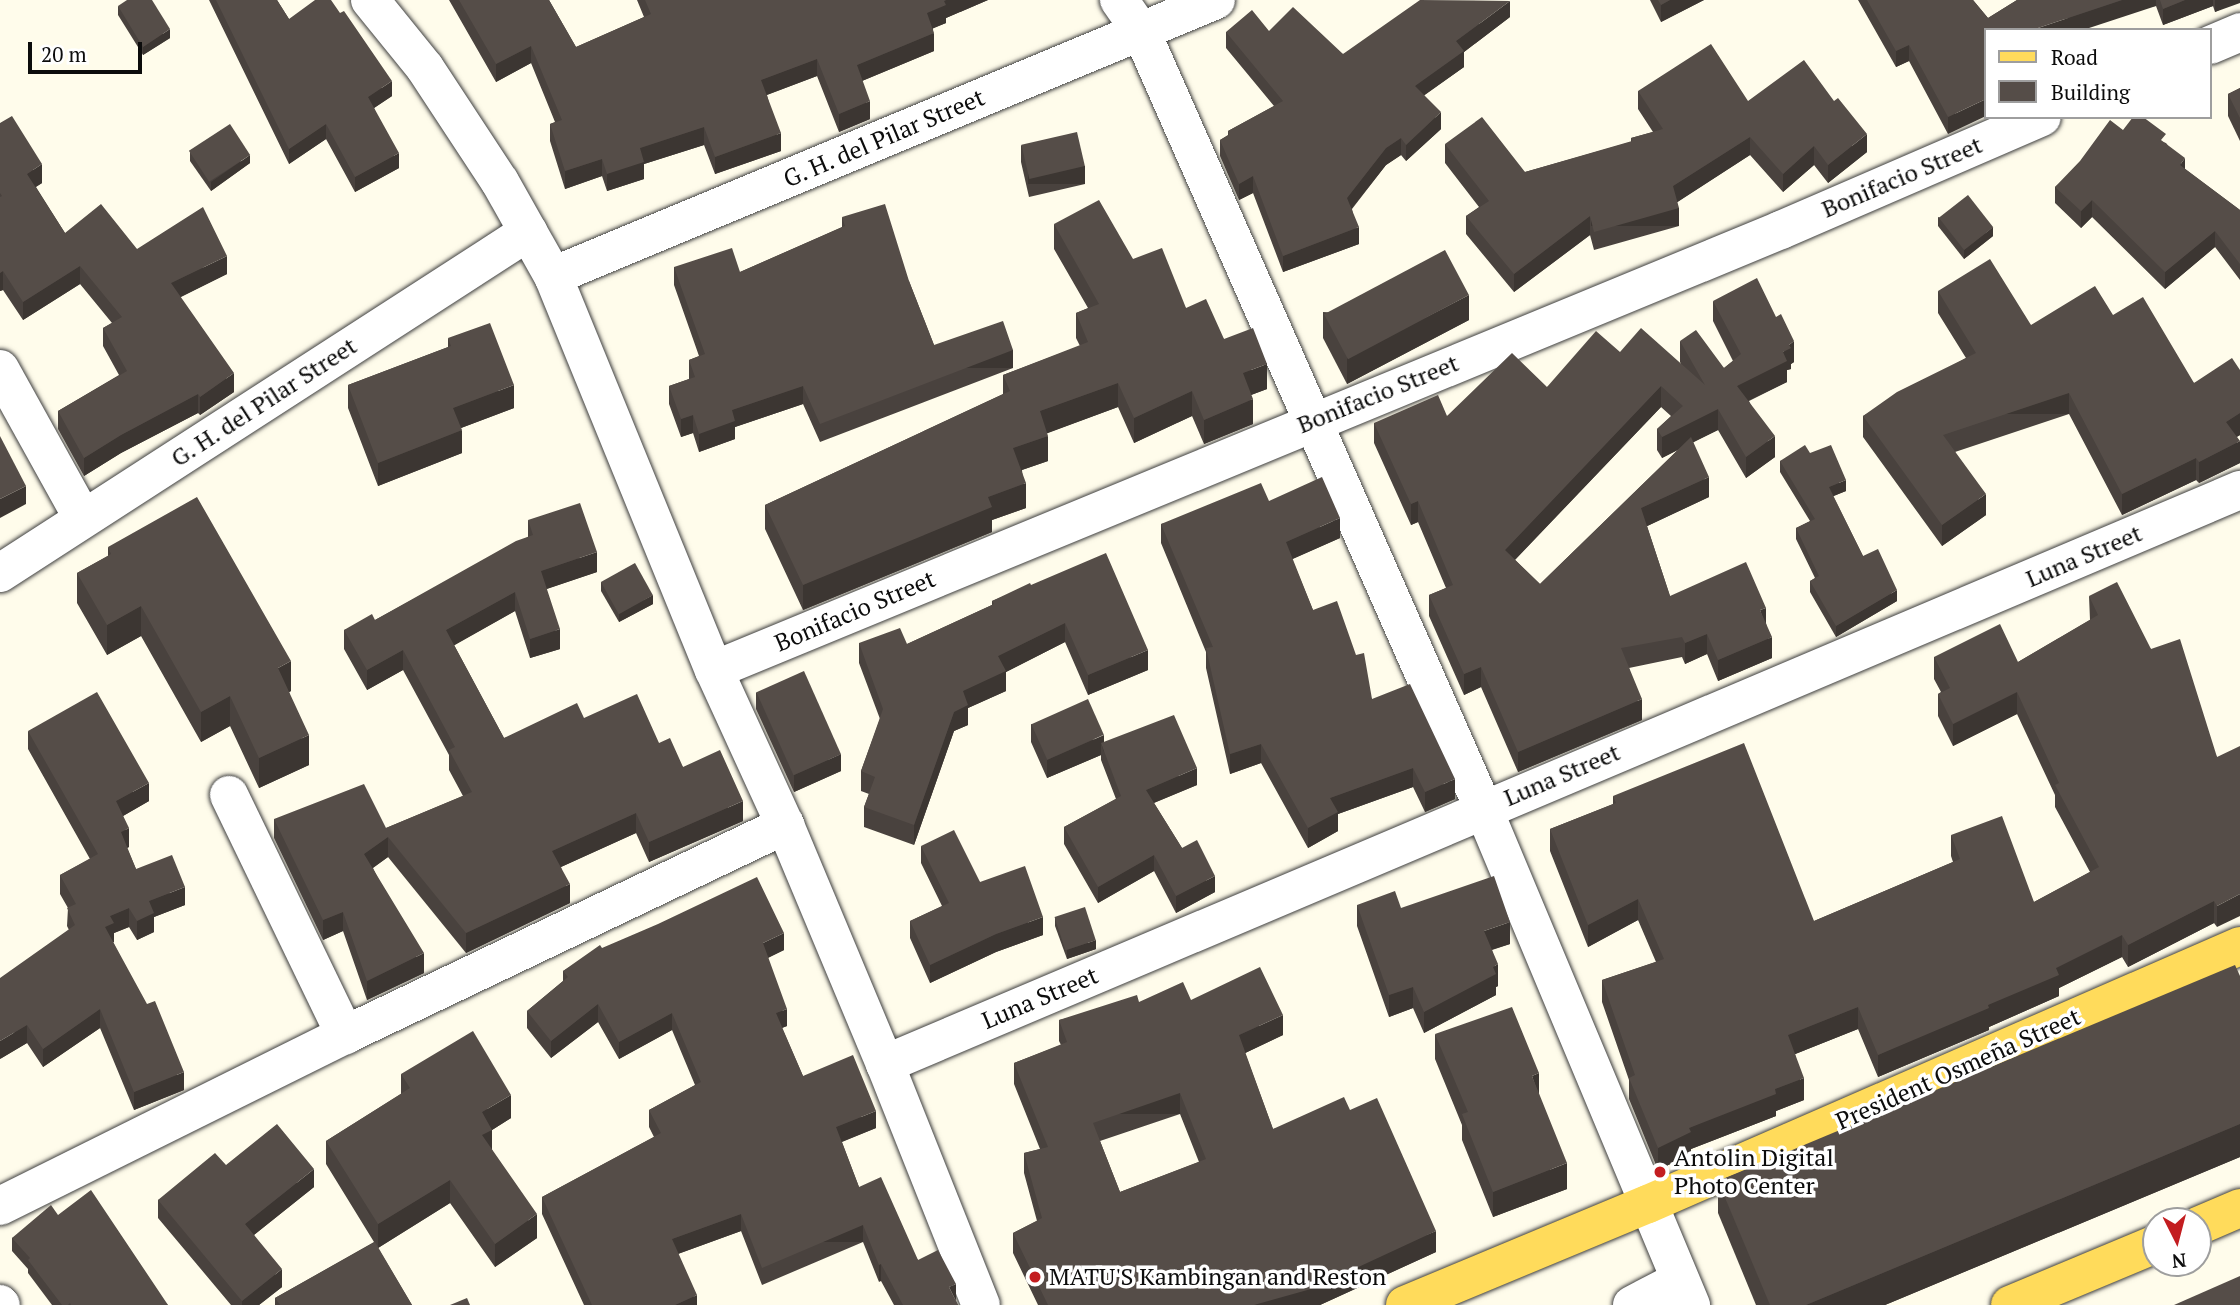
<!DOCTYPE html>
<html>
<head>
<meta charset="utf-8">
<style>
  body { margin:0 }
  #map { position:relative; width:2240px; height:1305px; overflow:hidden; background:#fffceb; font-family:"PT Serif",serif }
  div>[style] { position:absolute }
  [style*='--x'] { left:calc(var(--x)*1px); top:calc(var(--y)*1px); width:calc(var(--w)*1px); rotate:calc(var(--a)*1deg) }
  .roads { filter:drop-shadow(0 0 2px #3f3f3f) drop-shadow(0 0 2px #3f3f3f) }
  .minor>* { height:38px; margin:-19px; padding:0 19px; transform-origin:19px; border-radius:19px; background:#fff }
  .major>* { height:38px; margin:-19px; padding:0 19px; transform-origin:19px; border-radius:19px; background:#ffdb5b }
  .wall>* { inset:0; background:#49423e }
  .shaded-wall>* { inset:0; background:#3c3632; transform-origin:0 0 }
  .building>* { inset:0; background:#554d48; transform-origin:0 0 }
  .dots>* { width:19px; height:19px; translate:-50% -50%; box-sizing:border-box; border:4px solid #fff; border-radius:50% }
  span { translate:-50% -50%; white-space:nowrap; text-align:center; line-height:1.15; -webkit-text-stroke:7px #fff; paint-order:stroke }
  .street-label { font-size:24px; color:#0c0c0c }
  .poi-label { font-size:24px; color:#0c0c0c }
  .left { translate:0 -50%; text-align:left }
  .legend { position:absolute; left:1984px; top:28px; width:228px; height:91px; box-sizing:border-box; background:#fff; border:2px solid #9e9e9e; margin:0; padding:9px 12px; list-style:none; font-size:21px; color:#0c0c0c }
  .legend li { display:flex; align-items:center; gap:14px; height:35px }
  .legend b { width:35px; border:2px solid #9e9e9e }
  .north { position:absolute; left:2142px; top:1207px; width:70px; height:70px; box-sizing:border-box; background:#fff; border:2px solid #9e9e9e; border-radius:50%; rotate:174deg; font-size:19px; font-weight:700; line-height:28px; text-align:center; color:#0c0c0c }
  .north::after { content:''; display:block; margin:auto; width:24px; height:32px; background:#c31d20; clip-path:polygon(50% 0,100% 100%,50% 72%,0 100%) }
  .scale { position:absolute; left:28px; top:42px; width:114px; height:32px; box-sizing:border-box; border:4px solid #0c0c0c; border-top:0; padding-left:9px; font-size:21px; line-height:24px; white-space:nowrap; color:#0c0c0c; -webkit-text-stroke:5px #fff; paint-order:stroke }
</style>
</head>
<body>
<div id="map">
  <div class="roads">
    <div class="minor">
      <div style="--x:370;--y:0;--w:87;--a:51"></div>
      <div style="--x:425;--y:68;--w:136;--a:56.7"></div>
      <div style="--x:500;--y:182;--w:108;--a:60.6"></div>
      <div style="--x:553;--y:276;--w:426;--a:67.8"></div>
      <div style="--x:714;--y:670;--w:170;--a:65.4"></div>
      <div style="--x:785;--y:825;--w:259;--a:67.3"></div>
      <div style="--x:885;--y:1064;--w:259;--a:68.3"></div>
      <div style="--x:1119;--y:0;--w:38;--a:55"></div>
      <div style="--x:1141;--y:31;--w:849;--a:66.24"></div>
      <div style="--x:1483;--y:808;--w:539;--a:67.29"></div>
      <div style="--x:2210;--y:45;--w:33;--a:-23"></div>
      <div style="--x:553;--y:276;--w:718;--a:-22.6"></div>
      <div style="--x:0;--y:369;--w:171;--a:61"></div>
      <div style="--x:0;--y:573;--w:629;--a:-32.86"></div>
      <div style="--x:714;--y:670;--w:1154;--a:-22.41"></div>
      <div style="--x:1781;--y:230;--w:284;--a:-23.4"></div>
      <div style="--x:229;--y:795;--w:267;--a:64.2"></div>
      <div style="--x:885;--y:1064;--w:1472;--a:-22.96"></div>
      <div style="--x:0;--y:1206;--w:385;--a:-26.4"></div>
      <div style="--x:345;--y:1035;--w:488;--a:-25.5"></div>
      <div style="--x:0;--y:1304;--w:1;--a:45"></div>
      <div style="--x:1632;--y:1305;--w:54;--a:-27.5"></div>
    </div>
    <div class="major">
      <div style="--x:2198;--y:1226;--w:46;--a:-23.2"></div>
      <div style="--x:1405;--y:1305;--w:263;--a:-22.6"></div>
      <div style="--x:1648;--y:1204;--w:646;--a:-23.55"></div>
      <div style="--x:2010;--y:1305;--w:158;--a:-22.7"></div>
    </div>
  </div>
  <div class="wall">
    <div style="clip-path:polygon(209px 0,277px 0,289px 19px,392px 96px,374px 108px,399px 168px,355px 192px,326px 139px,289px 164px)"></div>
    <div style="clip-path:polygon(449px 0,549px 0,576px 47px,644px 17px,637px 0,988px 0,946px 18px,946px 23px,933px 28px,934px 51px,862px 81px,870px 119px,839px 132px,817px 76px,767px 95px,781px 151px,715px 174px,704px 145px,644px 164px,644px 179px,607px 191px,602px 176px,565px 189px,550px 141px,550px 124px,555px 122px,531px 63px,496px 82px)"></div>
    <div style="clip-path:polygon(1650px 0,1704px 0,1661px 22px)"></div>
    <div style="clip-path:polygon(1858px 0,1973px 0,1988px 18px,2017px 0,2240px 0,2215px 12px,2213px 6px,2163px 25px,2156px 6px,1986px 30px,1948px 134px,1909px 61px,1896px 67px)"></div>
    <div style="clip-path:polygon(118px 6px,170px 38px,143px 55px,118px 15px)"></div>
    <div style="clip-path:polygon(1510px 17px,1464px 52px,1464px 67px,1424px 95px,1441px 129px,1406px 161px,1401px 155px,1386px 165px,1352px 209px,1359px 244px,1283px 272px,1253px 193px,1239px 200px,1220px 156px,1220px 140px,1228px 135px,1228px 131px,1274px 106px,1226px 48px,1226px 32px,1269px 31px,1343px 54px)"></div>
    <div style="clip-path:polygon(2240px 88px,2240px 141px,2228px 116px,2228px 94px)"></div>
    <div style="clip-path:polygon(1638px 91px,1748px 101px,1867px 152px,1828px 183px,1814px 165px,1783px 192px,1750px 155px,1677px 202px,1679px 226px,1594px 250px,1590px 235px,1514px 292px,1466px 234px,1466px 216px,1479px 207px,1445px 163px,1445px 144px,1525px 172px,1631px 142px,1631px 138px,1653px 132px,1638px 109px)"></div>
    <div style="clip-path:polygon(0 123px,42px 183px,36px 187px,65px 233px,137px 249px,227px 274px,180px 297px,234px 392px,200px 415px,198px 413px,121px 453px,84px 476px,58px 429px,58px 411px,119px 375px,103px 346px,103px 328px,112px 323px,80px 284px,23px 320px,3px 290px,0 291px)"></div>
    <div style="clip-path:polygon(2123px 130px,2166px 143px,2185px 169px,2240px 210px,2240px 280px,2215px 247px,2165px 289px,2092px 217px,2081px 228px,2055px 203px,2055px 187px)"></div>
    <div style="clip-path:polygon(1021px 145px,1085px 184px,1029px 197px,1021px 162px)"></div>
    <div style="clip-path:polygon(190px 152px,250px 163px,211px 191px,190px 161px)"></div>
    <div style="clip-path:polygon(842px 217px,909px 281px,934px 345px,1013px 368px,820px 442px,803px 404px,735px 427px,735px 439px,699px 452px,693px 433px,681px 437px,669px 404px,669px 386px,689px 379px,689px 360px,699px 356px,674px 285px,674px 267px,740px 272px,842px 227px)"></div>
    <div style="clip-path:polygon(1938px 217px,1993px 236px,1964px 259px,1938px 226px)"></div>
    <div style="clip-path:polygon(1054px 224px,1133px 259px,1186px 308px,1224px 339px,1267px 389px,1251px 395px,1253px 424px,1204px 444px,1192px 416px,1134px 443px,1118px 407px,1047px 433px,1048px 461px,1022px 470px,1026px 508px,992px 520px,992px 532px,803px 610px,765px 529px,765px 505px,1003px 394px,1003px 375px,1080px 346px,1076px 338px,1076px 313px,1088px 308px,1054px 249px)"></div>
    <div style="clip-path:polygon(1938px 291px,2031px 325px,2113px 315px,2194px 383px,2240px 370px,2240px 435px,2236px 437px,2240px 463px,2199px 483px,2196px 480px,2122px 515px,2069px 414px,1955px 452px,1986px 515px,1942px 546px,1863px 437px,1863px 416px,1966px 358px,1938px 313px)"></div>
    <div style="clip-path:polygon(evenodd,1713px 301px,1794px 362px,1791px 364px,1791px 369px,1787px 370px,1787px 382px,1749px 401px,1775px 457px,1746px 478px,1718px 430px,1693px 442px,1709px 497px,1647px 526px,1670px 596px,1766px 623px,1772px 658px,1718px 681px,1707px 654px,1685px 664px,1682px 657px,1629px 668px,1642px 720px,1518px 772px,1481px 687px,1464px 695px,1429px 616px,1429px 595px,1446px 588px,1418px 522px,1411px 525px,1374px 443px,1374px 423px,1447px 416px,1547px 387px,1620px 352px,1681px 364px,1680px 362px,1680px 341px,1724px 368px,1733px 361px,1713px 321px,1713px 301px,1661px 407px,1671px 416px,1657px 429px,1657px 450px,1662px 458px,1679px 449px,1540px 584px,1515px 560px,1661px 407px)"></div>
    <div style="clip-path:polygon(1323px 312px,1469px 320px,1347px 384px,1323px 338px)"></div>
    <div style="clip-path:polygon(448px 338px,514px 408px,461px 428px,462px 453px,378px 486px,348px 408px,348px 385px,448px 347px)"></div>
    <div style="clip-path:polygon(1810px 453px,1846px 491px,1833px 496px,1863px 556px,1897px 601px,1836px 637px,1810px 592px,1810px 581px,1815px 578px,1796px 539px,1796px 528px,1810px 521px,1780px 472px,1780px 461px)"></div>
    <div style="clip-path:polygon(1269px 501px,1340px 538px,1292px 559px,1313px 610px,1372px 699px,1455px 799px,1425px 812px,1413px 787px,1338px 814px,1338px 831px,1308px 848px,1261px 763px,1230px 774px,1206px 668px,1206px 652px,1161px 543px,1161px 524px)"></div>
    <div style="clip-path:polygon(528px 520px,597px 572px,546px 589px,560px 649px,530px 658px,515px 611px,454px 645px,504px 738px,584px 718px,659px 743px,683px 767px,743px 821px,649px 862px,636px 833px,561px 867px,570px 903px,466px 953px,388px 857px,373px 868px,424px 973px,367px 1000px,343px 931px,323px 940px,274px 838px,274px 819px,386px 828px,463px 796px,449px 770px,449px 755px,403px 670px,367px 690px,344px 649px,344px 630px,375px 620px,528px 537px)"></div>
    <div style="clip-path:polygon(108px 547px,291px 691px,289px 692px,309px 765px,259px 788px,230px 726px,201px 742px,141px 636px,107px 655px,77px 603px,77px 573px,108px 556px)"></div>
    <div style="clip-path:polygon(601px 582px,653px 604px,619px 622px,601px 591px)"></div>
    <div style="clip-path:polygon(1031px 585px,1148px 670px,1088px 695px,1065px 642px,1006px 672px,1006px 691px,968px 708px,968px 725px,954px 731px,914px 845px,864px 827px,864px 807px,869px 794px,861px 791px,861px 771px,880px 719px,859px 663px,859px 643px,907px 644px,992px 605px,992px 601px)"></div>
    <div style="clip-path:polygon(2089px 596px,2151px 649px,2217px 757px,2217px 927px,2214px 923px,2128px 967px,2122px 957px,2059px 988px,2059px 996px,1989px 1027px,1989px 1030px,1878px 1077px,1858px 1029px,1795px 1054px,1804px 1100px,1776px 1111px,1776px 1116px,1691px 1149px,1691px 1154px,1658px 1170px,1629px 1099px,1629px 1080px,1602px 1002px,1602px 980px,1656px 962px,1638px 920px,1588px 947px,1550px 851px,1550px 829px,1613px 804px,1613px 796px,1814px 921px,1953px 862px,1951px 856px,1951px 835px,2034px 902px,2090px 872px,2055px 807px,2055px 795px,2017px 714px,1953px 746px,1938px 716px,1938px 694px,1941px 692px,1934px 679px,1934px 657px,2018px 662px,2090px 620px)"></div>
    <div style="clip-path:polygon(756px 692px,841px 771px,794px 792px,756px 709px)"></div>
    <div style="clip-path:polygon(1031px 724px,1104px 742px,1197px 785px,1154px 803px,1182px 848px,1215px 892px,1176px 913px,1154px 871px,1098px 903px,1064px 844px,1064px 827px,1116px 799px,1101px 760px,1101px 755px,1047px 778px,1031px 742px)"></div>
    <div style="clip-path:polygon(28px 731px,149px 801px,123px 816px,129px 847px,127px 848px,136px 869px,185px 905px,154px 917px,154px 932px,137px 940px,129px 927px,114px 933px,113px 942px,184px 1090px,134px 1110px,100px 1028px,43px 1067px,27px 1043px,0 1059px,69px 930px,67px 926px,68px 908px,60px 894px,60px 875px,90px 859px,28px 749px)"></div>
    <div style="clip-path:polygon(921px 846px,980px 882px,1043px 935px,996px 952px,930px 983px,910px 938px,910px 921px,942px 906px,921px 863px)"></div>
    <div style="clip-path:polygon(1357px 905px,1401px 908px,1510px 944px,1492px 950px,1498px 986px,1496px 987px,1496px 995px,1424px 1033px,1413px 1008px,1389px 1017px,1357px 926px)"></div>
    <div style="clip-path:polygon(1055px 917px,1096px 949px,1067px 959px,1055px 926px)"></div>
    <div style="clip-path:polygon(602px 948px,784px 950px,768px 958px,787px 1026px,782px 1028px,803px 1076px,876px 1128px,842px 1142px,859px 1187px,918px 1260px,956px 1301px,958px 1305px,894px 1305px,881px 1281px,879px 1282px,863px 1242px,762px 1285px,741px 1231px,678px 1254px,697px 1305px,584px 1305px,542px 1214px,542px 1197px,654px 1137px,649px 1127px,649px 1110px,695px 1085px,672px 1030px,619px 1059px,598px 1022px,551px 1058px,527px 1028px,527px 1011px,563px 981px,563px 971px)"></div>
    <div style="clip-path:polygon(2240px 976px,2240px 1157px,1885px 1305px,1756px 1305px,1718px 1213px,1718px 1181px)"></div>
    <div style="clip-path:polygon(evenodd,1191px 1000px,1283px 1035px,1245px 1053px,1273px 1129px,1350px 1110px,1436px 1252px,1320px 1305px,1038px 1305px,1013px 1253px,1013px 1233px,1037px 1221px,1024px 1173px,1024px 1153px,1040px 1149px,1014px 1084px,1014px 1063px,1061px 1045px,1059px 1041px,1059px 1020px,1139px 1002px,1191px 1000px,1180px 1114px,1199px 1162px,1120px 1192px,1100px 1141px,1180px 1114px)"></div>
    <div style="clip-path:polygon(1435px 1034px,1567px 1189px,1493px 1217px,1462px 1140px,1462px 1125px,1435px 1059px)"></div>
    <div style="clip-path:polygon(401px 1074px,511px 1118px,492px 1130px,492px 1150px,537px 1238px,495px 1267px,450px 1203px,378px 1248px,412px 1305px,275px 1305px,275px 1298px,374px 1242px,326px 1164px,326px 1141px,401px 1094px)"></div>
    <div style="clip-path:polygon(226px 1165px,314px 1187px,254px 1235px,282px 1287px,259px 1305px,231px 1305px,158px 1218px,158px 1200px)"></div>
    <div style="clip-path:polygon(58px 1215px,168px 1305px,52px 1305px,28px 1273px,28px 1269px,12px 1251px,12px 1238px)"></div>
  </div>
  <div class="shaded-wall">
    <div style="clip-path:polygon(946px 0,988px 0,946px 18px,946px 23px,927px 31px,927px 13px)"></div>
    <div style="clip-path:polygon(1670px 0,1704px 0,1661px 22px,1661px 5px)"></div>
    <div style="clip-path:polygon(2122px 0,2156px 0,2156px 6px,2083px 30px,2032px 30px)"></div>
    <div style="clip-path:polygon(2185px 0,2213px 0,2213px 6px,2163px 25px,2163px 9px)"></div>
    <div style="clip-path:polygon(2215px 0,2240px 0,2240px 3px,2215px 12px)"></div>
    <div style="clip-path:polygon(1510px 1px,1510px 17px,1464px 52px,1464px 67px,1415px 102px,1415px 86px,1456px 41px)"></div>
    <div style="clip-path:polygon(170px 29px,170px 38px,143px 55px,143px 47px)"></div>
    <div style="clip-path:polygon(934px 33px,934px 51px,857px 83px,857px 65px)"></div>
    <div style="clip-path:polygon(1909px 45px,1909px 61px,1896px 67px,1896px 51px)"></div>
    <div style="clip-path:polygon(531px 46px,531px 63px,496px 82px,496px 64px)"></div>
    <div style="clip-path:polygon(817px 59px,817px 76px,761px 97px,761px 80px)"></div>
    <div style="clip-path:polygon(392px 81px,392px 96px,368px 112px,368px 97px)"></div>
    <div style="clip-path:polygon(1986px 99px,1986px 116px,1948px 134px,1948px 117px)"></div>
    <div style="clip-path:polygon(870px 101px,870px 119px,839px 132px,839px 114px)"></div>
    <div style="clip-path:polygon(1441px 112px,1441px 129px,1406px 161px,1406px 145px)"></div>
    <div style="clip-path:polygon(326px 124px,326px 139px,289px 164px,289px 149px)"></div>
    <div style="clip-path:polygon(704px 127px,704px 145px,644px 164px,644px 179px,607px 191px,607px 174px,640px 148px)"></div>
    <div style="clip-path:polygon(781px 133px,781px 151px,715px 174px,715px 157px)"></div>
    <div style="clip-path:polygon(1867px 134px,1867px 152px,1828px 183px,1828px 165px)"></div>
    <div style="clip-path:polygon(1750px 137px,1750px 155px,1673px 205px,1673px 186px)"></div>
    <div style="clip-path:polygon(1401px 138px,1401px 155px,1386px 165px,1347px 214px,1347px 198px,1386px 148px)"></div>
    <div style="clip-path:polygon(1814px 146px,1814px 165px,1783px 192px,1783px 174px)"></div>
    <div style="clip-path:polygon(399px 153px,399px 168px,355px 192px,355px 177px)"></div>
    <div style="clip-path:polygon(250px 155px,250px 163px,211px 191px,211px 182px)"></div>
    <div style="clip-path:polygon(2185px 158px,2185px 175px,2180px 165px)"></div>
    <div style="clip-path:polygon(602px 159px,602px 176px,565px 189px,565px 171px)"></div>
    <div style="clip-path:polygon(42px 164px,42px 183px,27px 192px,27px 174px)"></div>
    <div style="left:1085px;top:166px;width:18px;height:57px;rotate:90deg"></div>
    <div style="clip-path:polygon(1253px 176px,1253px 193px,1239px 200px,1239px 184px)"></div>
    <div style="clip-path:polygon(2092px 200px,2092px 217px,2081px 228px,2081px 211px)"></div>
    <div style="left:1679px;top:208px;width:18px;height:88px;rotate:90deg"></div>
    <div style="clip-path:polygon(1590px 216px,1590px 235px,1514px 292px,1514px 274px)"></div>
    <div style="clip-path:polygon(1359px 227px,1359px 244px,1283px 272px,1283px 256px)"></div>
    <div style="clip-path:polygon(1993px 227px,1993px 236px,1964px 259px,1964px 250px)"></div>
    <div style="clip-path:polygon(2215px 231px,2215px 247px,2165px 289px,2165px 272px)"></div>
    <div style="clip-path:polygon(227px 256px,227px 274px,171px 302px,171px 283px)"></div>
    <div style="clip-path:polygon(80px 266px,80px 284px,23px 320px,23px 302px)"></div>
    <div style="clip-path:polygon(3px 271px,3px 290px,0 291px,0 273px)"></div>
    <div style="clip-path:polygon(1469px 295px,1469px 320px,1347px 384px,1347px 358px)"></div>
    <div style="clip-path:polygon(1794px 341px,1794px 362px,1791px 364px,1791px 369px,1787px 370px,1787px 382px,1737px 406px,1737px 386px,1783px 352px,1789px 345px)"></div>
    <div style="left:1013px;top:350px;width:18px;height:207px;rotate:90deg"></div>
    <div style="clip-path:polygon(1267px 364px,1267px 389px,1243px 398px,1243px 373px)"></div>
    <div style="clip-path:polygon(234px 373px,234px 392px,200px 415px,200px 397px)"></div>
    <div style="clip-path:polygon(1118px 383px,1118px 407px,1040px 436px,1040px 411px)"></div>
    <div style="clip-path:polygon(514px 385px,514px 408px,453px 431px,453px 408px)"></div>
    <div style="clip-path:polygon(803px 386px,803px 404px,735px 427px,735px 439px,699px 452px,699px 434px,732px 410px)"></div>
    <div style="clip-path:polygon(1661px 386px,1661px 407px,1505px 570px,1505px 550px)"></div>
    <div style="clip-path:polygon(1192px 391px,1192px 416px,1134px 443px,1134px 418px)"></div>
    <div style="left:2069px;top:393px;width:21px;height:133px;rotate:90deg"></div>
    <div style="clip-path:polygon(198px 394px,198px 413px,121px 453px,84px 476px,84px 458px,121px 435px)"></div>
    <div style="clip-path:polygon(1253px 399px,1253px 424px,1204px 444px,1204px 420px)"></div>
    <div style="clip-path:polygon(1718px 409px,1718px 430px,1662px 458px,1662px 437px)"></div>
    <div style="clip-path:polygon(2240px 413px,2240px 435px,2226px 444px,2226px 422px)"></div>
    <div style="clip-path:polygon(693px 415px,693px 433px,681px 437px,681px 419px)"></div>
    <div style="clip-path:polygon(462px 430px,462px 453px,378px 486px,378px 463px)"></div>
    <div style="clip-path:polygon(1048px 436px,1048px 461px,1013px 473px,1013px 448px)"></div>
    <div style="clip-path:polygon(1775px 436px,1775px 457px,1746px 478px,1746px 457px)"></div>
    <div style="clip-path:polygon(2240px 441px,2240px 463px,2199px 483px,2199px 462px)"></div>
    <div style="clip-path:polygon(2196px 458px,2196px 480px,2122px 515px,2122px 494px)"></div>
    <div style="clip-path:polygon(1709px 477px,1709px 497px,1641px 529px,1641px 508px)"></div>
    <div style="clip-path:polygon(1846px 480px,1846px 491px,1829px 498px,1829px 487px)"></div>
    <div style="clip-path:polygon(1026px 483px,1026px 508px,992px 520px,992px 532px,803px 610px,803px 585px,988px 497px)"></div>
    <div style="clip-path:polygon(26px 486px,26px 504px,0 518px,0 499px)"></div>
    <div style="clip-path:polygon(1986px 494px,1986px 515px,1942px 546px,1942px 525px)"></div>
    <div style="clip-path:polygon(1418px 501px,1418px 522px,1411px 525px,1411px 504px)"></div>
    <div style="clip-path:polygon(1340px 518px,1340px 538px,1286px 562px,1286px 542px)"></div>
    <div style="clip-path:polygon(597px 552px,597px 572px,541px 591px,541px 571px)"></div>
    <div style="clip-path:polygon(1897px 590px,1897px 601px,1836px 637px,1836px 626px)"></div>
    <div style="clip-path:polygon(515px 592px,515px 611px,446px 650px,446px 630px)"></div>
    <div style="clip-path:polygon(653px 595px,653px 604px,619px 622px,619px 613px)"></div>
    <div style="clip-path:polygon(141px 606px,141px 636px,107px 655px,107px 625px)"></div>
    <div style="clip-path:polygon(1766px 608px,1766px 629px,1760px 610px)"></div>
    <div style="clip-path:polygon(1065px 623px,1065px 642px,1006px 672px,1006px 691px,968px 708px,968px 725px,954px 731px,914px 845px,914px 825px,954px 712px,963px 691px,998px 656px)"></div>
    <div style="clip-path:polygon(560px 629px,560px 649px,530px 658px,530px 639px)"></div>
    <div style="clip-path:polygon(1707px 634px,1707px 654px,1685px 664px,1685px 643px)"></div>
    <div style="clip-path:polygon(1772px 637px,1772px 658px,1718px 681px,1718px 660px)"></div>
    <div style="clip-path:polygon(403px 650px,403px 670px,367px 690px,367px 670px)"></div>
    <div style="clip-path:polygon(1148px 650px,1148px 670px,1088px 695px,1088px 675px)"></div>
    <div style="clip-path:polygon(291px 661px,291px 691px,278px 698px,278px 668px)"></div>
    <div style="clip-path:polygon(1481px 667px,1481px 687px,1464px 695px,1464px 674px)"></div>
    <div style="clip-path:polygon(2017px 692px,2017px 714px,1953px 746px,1953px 724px)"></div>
    <div style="clip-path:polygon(230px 696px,230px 726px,201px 742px,201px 712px)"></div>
    <div style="clip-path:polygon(1642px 699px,1642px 720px,1518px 772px,1518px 752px)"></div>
    <div style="clip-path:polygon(309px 735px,309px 765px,259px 788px,259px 758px)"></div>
    <div style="clip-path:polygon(1104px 735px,1104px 752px,1101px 743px,1101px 755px,1047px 778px,1047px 760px)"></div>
    <div style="clip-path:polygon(1261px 744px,1261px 763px,1230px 774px,1230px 754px)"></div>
    <div style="clip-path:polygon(841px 754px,841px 771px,794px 792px,794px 775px)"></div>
    <div style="clip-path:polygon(1197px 768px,1197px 785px,1146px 806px,1146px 790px)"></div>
    <div style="clip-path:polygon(1413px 768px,1413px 787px,1338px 814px,1338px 831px,1308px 848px,1308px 828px,1330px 798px)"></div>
    <div style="clip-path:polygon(1455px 779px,1455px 799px,1425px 812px,1425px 792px)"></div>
    <div style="clip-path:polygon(149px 783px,149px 801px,116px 820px,116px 801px)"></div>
    <div style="clip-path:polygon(743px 801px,743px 821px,649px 862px,649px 842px)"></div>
    <div style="clip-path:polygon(636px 813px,636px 833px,552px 871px,552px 851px)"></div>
    <div style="clip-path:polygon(129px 828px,129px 847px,121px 850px,121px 832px)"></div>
    <div style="clip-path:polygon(388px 837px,388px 857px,364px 874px,364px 854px)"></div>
    <div style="clip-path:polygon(1154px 855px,1154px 871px,1098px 903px,1098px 887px)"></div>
    <div style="clip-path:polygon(1215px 876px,1215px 892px,1176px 913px,1176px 896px)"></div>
    <div style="clip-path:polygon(570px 884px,570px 903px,466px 953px,466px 933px)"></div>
    <div style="clip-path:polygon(185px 887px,185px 905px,154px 917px,154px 932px,137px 940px,137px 921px,149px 901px)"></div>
    <div style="clip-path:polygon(2240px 894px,2240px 916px,2217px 927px,2217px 906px)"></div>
    <div style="clip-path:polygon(1638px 899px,1638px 920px,1588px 947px,1588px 925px)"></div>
    <div style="clip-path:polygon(2214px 901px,2214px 923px,2128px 967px,2128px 945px)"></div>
    <div style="clip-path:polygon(129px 908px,129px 927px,114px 933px,114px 942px,105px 945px,105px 927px,110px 916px)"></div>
    <div style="clip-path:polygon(343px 912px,343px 931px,323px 940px,323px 920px)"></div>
    <div style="clip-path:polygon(1043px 917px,1043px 935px,996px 952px,930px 983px,930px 965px,996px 934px)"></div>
    <div style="clip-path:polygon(1510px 922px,1510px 944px,1484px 952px,1484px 931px)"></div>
    <div style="clip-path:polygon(784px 933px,784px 950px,763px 960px,763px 943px)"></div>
    <div style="clip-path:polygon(2122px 935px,2122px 957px,2059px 988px,2059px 996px,1989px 1027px,1989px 1030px,1878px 1077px,1878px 1055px,1988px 1005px,2056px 968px)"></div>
    <div style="clip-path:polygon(1096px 940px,1096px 949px,1067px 959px,1067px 950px)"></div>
    <div style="clip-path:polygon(424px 953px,424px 973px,367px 1000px,367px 981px)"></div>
    <div style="clip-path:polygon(1498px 964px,1498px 986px,1496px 987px,1496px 995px,1424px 1033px,1424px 1012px,1493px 967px)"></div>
    <div style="clip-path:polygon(1413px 987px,1413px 1008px,1389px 1017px,1389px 995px)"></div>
    <div style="clip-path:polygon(598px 1004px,598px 1022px,551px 1058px,551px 1041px)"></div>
    <div style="clip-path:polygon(1858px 1007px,1858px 1029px,1788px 1057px,1788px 1035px)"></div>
    <div style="clip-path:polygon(100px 1009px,100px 1028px,43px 1067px,43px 1049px)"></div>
    <div style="clip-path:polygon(787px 1009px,787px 1026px,776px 1030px,776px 1013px)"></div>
    <div style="clip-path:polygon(672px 1013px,672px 1030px,619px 1059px,619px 1042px)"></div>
    <div style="clip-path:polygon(1283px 1015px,1283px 1035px,1239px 1056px,1239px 1035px)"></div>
    <div style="clip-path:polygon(27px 1025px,27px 1043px,0 1059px,0 1041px)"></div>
    <div style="clip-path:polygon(184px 1072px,184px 1090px,134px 1110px,134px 1092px)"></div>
    <div style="clip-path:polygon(1539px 1073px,1539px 1098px,1532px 1076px)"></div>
    <div style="clip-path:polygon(1804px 1078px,1804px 1100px,1776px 1111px,1776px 1116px,1691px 1149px,1691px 1154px,1658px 1170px,1658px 1148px,1689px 1128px,1775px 1089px)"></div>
    <div style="left:1180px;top:1093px;width:21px;height:92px;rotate:90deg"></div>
    <div style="clip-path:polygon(511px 1095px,511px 1118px,492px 1130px,492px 1153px,482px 1159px,482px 1112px)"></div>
    <div style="clip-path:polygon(876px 1111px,876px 1128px,836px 1144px,836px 1127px)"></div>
    <div style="clip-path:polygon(2240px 1124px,2240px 1157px,1885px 1305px,1806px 1305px)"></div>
    <div style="clip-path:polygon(1567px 1163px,1567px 1189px,1493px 1217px,1493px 1192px)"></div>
    <div style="clip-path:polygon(314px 1169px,314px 1187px,245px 1242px,245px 1224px)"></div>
    <div style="clip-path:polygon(450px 1180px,450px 1203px,378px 1248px,378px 1224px)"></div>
    <div style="clip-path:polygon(537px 1214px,537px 1238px,495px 1267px,495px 1244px)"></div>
    <div style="clip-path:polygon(741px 1214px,741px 1231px,672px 1256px,672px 1239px)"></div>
    <div style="left:863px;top:1225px;width:17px;height:110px;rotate:90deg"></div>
    <div style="clip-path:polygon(1436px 1231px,1436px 1252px,1320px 1305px,1254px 1305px)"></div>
    <div style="left:881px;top:1264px;width:17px;height:2px;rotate:90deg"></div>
    <div style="clip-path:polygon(282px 1269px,282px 1287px,259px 1305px,242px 1305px,242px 1301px)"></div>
    <div style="clip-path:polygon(956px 1284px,956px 1301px,949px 1287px)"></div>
    <div style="clip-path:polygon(697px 1295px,697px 1305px,675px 1305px)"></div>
  </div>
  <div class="building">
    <div style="clip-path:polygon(127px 0,152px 0,170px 29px,143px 47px,118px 6px)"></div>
    <div style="clip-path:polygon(216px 0,277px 0,289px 19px,315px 0,331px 0,340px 13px,344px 11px,392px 81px,368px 97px,399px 153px,355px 177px,326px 124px,289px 149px)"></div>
    <div style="clip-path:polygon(459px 0,549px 0,576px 47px,651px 14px,645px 0,946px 0,944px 1px,946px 5px,927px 13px,934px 33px,857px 65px,870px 101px,839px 114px,817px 59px,761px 80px,781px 133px,715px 157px,704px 127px,640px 148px,644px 162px,607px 174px,602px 159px,565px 171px,550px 124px,562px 120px,531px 46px,496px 64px)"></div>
    <div style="clip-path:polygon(1420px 0,1510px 1px,1456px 41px,1464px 51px,1415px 86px,1441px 112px,1406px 145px,1401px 138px,1386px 148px,1347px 198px,1359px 227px,1283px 256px,1253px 176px,1239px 184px,1220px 140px,1229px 135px,1228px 131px,1283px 101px,1226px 32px,1252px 10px,1269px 31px,1293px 7px,1343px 54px)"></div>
    <div style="clip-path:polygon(1658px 0,1670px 0,1661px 5px)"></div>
    <div style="clip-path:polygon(1867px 0,1973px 0,1988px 18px,2017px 0,2122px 0,2032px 30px,1986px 30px,1986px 99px,1948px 117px,1909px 45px,1896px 51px)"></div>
    <div style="clip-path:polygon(2160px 0,2185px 0,2163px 9px)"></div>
    <div style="clip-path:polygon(1711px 44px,1748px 101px,1804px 60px,1834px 101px,1838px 98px,1867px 134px,1828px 165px,1814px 146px,1783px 174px,1750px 137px,1673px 186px,1679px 208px,1594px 232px,1590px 216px,1514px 274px,1466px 216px,1489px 201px,1445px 144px,1482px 117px,1525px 172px,1632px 141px,1631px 138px,1663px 129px,1638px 91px)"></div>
    <div style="clip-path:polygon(2240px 88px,2240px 118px,2228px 94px)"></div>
    <div style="clip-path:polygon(12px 116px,42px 164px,27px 174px,65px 233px,101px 204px,137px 249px,203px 207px,227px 256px,171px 283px,234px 373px,200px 397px,198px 394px,121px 435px,84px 458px,58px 411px,127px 371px,103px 328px,122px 317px,80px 266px,23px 302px,3px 271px,0 273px,0 197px,2px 196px,0 193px,0 123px)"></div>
    <div style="clip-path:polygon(2133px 117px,2143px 117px,2166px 134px,2161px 140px,2185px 158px,2180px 165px,2240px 210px,2240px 264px,2215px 231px,2165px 272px,2092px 200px,2081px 211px,2055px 187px,2080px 161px,2110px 120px,2123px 130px)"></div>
    <div style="left:230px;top:124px;width:37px;height:49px;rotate:57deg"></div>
    <div style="left:1077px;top:132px;width:35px;height:57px;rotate:77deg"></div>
    <div style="left:1968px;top:195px;width:41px;height:37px;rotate:52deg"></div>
    <div style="clip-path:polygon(1099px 200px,1133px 259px,1162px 248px,1186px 308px,1206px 299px,1224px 339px,1253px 328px,1267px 364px,1243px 373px,1253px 399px,1204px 420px,1192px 391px,1134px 418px,1118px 383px,1040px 411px,1048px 436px,1013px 448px,1026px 483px,988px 497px,992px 507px,803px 585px,765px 505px,1010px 391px,1003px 375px,1088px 342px,1076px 313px,1099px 304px,1054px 224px)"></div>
    <div style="clip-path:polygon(885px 204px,909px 281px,934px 345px,1003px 321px,1013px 350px,820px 424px,803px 386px,732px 410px,735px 421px,699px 434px,693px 415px,681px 419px,669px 386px,695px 377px,689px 360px,705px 354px,674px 267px,732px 248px,740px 272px,845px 226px,842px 217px)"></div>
    <div style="left:1445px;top:250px;width:51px;height:137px;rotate:62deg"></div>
    <div style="clip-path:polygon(1990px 259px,2031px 325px,2095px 286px,2113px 315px,2143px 297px,2194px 383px,2232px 358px,2240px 370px,2240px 413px,2226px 422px,2240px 441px,2199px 462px,2196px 458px,2122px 494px,2069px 393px,1943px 435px,1986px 494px,1942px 525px,1863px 416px,1897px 392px,1976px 353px,1938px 291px)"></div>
    <div style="clip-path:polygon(1757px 278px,1776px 317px,1781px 314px,1794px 341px,1789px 345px,1791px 348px,1783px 352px,1787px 361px,1737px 386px,1775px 436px,1746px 457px,1718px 409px,1662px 437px,1657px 429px,1683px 406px,1661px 386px,1505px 550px,1540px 584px,1691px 437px,1709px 477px,1641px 508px,1670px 596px,1746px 562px,1766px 608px,1760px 610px,1772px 637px,1718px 660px,1707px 634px,1685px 643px,1682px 637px,1621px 648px,1642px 699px,1518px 752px,1481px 667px,1464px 674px,1429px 595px,1453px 585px,1418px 501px,1411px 504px,1374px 423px,1438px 395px,1447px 416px,1512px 353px,1547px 387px,1596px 331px,1620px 352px,1641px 328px,1705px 385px,1680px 341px,1696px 330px,1724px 368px,1741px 354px,1713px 301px)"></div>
    <div style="clip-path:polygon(490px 323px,514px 385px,453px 408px,462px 430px,378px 463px,348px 385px,451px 346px,448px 338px)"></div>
    <div style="clip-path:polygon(0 436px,26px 486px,0 499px)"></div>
    <div style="clip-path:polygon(1805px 445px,1810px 453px,1831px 445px,1846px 480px,1829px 487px,1863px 556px,1878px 549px,1897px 590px,1836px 626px,1810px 581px,1819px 576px,1796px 528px,1815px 519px,1780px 461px)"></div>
    <div style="clip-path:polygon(1322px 477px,1340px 518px,1286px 542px,1313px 610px,1337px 601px,1356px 655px,1364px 653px,1372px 699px,1410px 684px,1455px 779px,1425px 792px,1413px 768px,1330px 798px,1338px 812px,1308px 828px,1261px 744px,1230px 754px,1206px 648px,1213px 647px,1161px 524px,1261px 483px,1269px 501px)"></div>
    <div style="clip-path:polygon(197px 497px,291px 661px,278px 668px,309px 735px,259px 758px,230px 696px,201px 712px,141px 606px,107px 625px,77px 573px,111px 554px,108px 547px)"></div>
    <div style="clip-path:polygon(580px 503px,597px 552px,541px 571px,560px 629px,530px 639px,515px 592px,446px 630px,504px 738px,577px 703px,584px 718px,637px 694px,659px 743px,670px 738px,683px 767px,720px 750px,743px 801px,649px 842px,636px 813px,552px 851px,570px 884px,466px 933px,388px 837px,364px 854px,424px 953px,367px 981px,343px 912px,323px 920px,274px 819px,364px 784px,386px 828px,472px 792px,449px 750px,455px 747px,403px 650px,367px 670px,344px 630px,372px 614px,375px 620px,516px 541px,533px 535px,528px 520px)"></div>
    <div style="clip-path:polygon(1106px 553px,1148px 650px,1088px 675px,1065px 623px,998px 656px,1006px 671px,963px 691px,968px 705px,954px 712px,914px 825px,864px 807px,875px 777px,861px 771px,883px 709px,859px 643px,900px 628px,907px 644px,994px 604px,992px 601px,1030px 583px,1031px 585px)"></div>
    <div style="left:635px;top:563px;width:37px;height:39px;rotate:61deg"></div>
    <div style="clip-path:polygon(2117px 582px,2151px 649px,2180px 639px,2217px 757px,2240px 746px,2240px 894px,2217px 906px,2214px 901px,2128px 945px,2122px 935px,2056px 968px,2059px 975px,1988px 1005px,1989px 1008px,1878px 1055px,1858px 1007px,1788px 1035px,1804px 1078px,1775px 1089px,1776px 1094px,1689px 1128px,1691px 1132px,1658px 1148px,1629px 1078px,1635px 1075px,1602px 980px,1664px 959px,1638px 899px,1588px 925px,1550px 829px,1616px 803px,1613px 796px,1744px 743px,1814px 921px,1960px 859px,1951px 835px,2002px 816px,2034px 902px,2099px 867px,2055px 785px,2059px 783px,2017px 692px,1953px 724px,1938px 694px,1950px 688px,1934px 657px,2000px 624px,2018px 662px,2098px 615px,2089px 596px)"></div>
    <div style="left:804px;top:671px;width:91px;height:52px;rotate:66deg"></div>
    <div style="clip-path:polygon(97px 692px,149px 783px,116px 801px,129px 828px,121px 832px,136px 869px,172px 855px,185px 887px,149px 901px,154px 913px,137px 921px,129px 908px,110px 916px,114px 923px,105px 927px,147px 1004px,155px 1001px,184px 1072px,134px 1092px,100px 1009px,43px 1049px,27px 1025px,0 1041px,0 978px,75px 925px,67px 908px,76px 904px,60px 875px,98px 854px,28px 731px)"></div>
    <div style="left:1088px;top:699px;width:39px;height:62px;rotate:66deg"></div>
    <div style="clip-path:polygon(1174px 715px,1197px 768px,1146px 790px,1182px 848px,1197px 840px,1215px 876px,1176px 896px,1154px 855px,1098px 887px,1064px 827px,1121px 796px,1101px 743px)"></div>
    <div style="clip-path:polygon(954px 830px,980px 882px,1025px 866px,1043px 917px,996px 934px,930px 965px,910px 921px,949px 903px,921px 846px)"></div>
    <div style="clip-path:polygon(1494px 876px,1510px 922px,1484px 931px,1498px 964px,1493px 967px,1496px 974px,1424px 1012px,1413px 987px,1389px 995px,1357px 905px,1395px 891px,1401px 908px)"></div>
    <div style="clip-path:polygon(757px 877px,784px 933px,763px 943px,787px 1009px,776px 1013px,803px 1076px,853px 1055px,876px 1111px,836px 1127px,859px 1187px,881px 1177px,918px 1260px,938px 1250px,956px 1284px,949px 1287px,958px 1305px,903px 1305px,881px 1264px,879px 1265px,863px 1225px,762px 1268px,741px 1214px,672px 1239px,697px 1295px,675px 1305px,592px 1305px,542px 1197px,661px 1133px,649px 1110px,701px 1082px,672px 1013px,619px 1042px,598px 1004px,551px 1041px,527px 1011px,568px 977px,563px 971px,600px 945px,602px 948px,658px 924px)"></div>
    <div style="left:1085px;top:907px;width:35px;height:32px;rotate:72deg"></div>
    <div style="clip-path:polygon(2235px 965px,2240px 976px,2240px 1124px,1806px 1305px,1770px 1305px,1718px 1181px)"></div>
    <div style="clip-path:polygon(evenodd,1260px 967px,1283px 1015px,1239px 1035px,1273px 1129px,1344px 1097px,1350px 1110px,1377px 1098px,1436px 1231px,1311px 1289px,1254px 1305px,1048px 1305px,1013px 1233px,1042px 1218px,1024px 1153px,1048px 1147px,1014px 1063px,1067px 1042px,1059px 1020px,1137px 995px,1139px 1002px,1183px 982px,1191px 1000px,1260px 967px,1180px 1093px,1206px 1159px,1120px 1192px,1093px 1123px,1180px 1093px)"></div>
    <div style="clip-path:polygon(1512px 1007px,1539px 1073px,1532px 1076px,1567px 1163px,1493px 1192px,1462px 1114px,1468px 1112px,1435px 1034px)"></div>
    <div style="clip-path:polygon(473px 1031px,511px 1095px,482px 1112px,492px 1130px,482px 1135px,537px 1214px,495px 1244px,450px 1180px,378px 1224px,326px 1141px,410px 1088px,401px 1074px)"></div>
    <div style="clip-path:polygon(277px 1124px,314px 1169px,245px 1224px,282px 1269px,242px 1301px,158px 1200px,215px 1153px,226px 1165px)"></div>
    <div style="clip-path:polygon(91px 1190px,168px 1305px,71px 1305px,70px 1303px,68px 1305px,62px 1305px,28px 1260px,30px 1258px,12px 1238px,51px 1205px,58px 1215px)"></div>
    <div style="clip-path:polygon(375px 1242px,412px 1305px,280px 1305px,275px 1298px)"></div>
    <div style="clip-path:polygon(2240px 1276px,2240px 1305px,2174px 1305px)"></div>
    <div style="clip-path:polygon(467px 1298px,470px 1305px,450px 1305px)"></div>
  </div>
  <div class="dots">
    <div style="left:1660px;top:1172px;background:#c31d20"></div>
    <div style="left:1035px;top:1277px;background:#c31d20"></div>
  </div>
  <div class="street-label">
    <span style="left:884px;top:138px;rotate:-23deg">G. H. del Pilar Street</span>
    <span style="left:1902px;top:177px;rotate:-23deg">Bonifacio Street</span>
    <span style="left:1378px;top:394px;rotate:-22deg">Bonifacio Street</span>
    <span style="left:264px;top:402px;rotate:-33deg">G. H. del Pilar Street</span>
    <span style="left:2084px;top:556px;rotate:-23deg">Luna Street</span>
    <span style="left:855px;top:611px;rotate:-23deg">Bonifacio Street</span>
    <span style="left:1562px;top:775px;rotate:-23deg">Luna Street</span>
    <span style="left:1040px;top:998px;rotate:-23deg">Luna Street</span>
    <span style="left:1958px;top:1069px;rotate:-24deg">President Osmeña Street</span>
  </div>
  <div class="poi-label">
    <span class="left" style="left:1674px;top:1172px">Antolin Digital<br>Photo Center</span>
    <span class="left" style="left:1049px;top:1277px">MATU'S Kambingan and Reston</span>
  </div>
  <ul class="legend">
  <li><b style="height:9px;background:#ffdb5b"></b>Road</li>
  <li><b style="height:19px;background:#554d48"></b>Building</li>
  </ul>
  <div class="north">N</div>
  <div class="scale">20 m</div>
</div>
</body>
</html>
